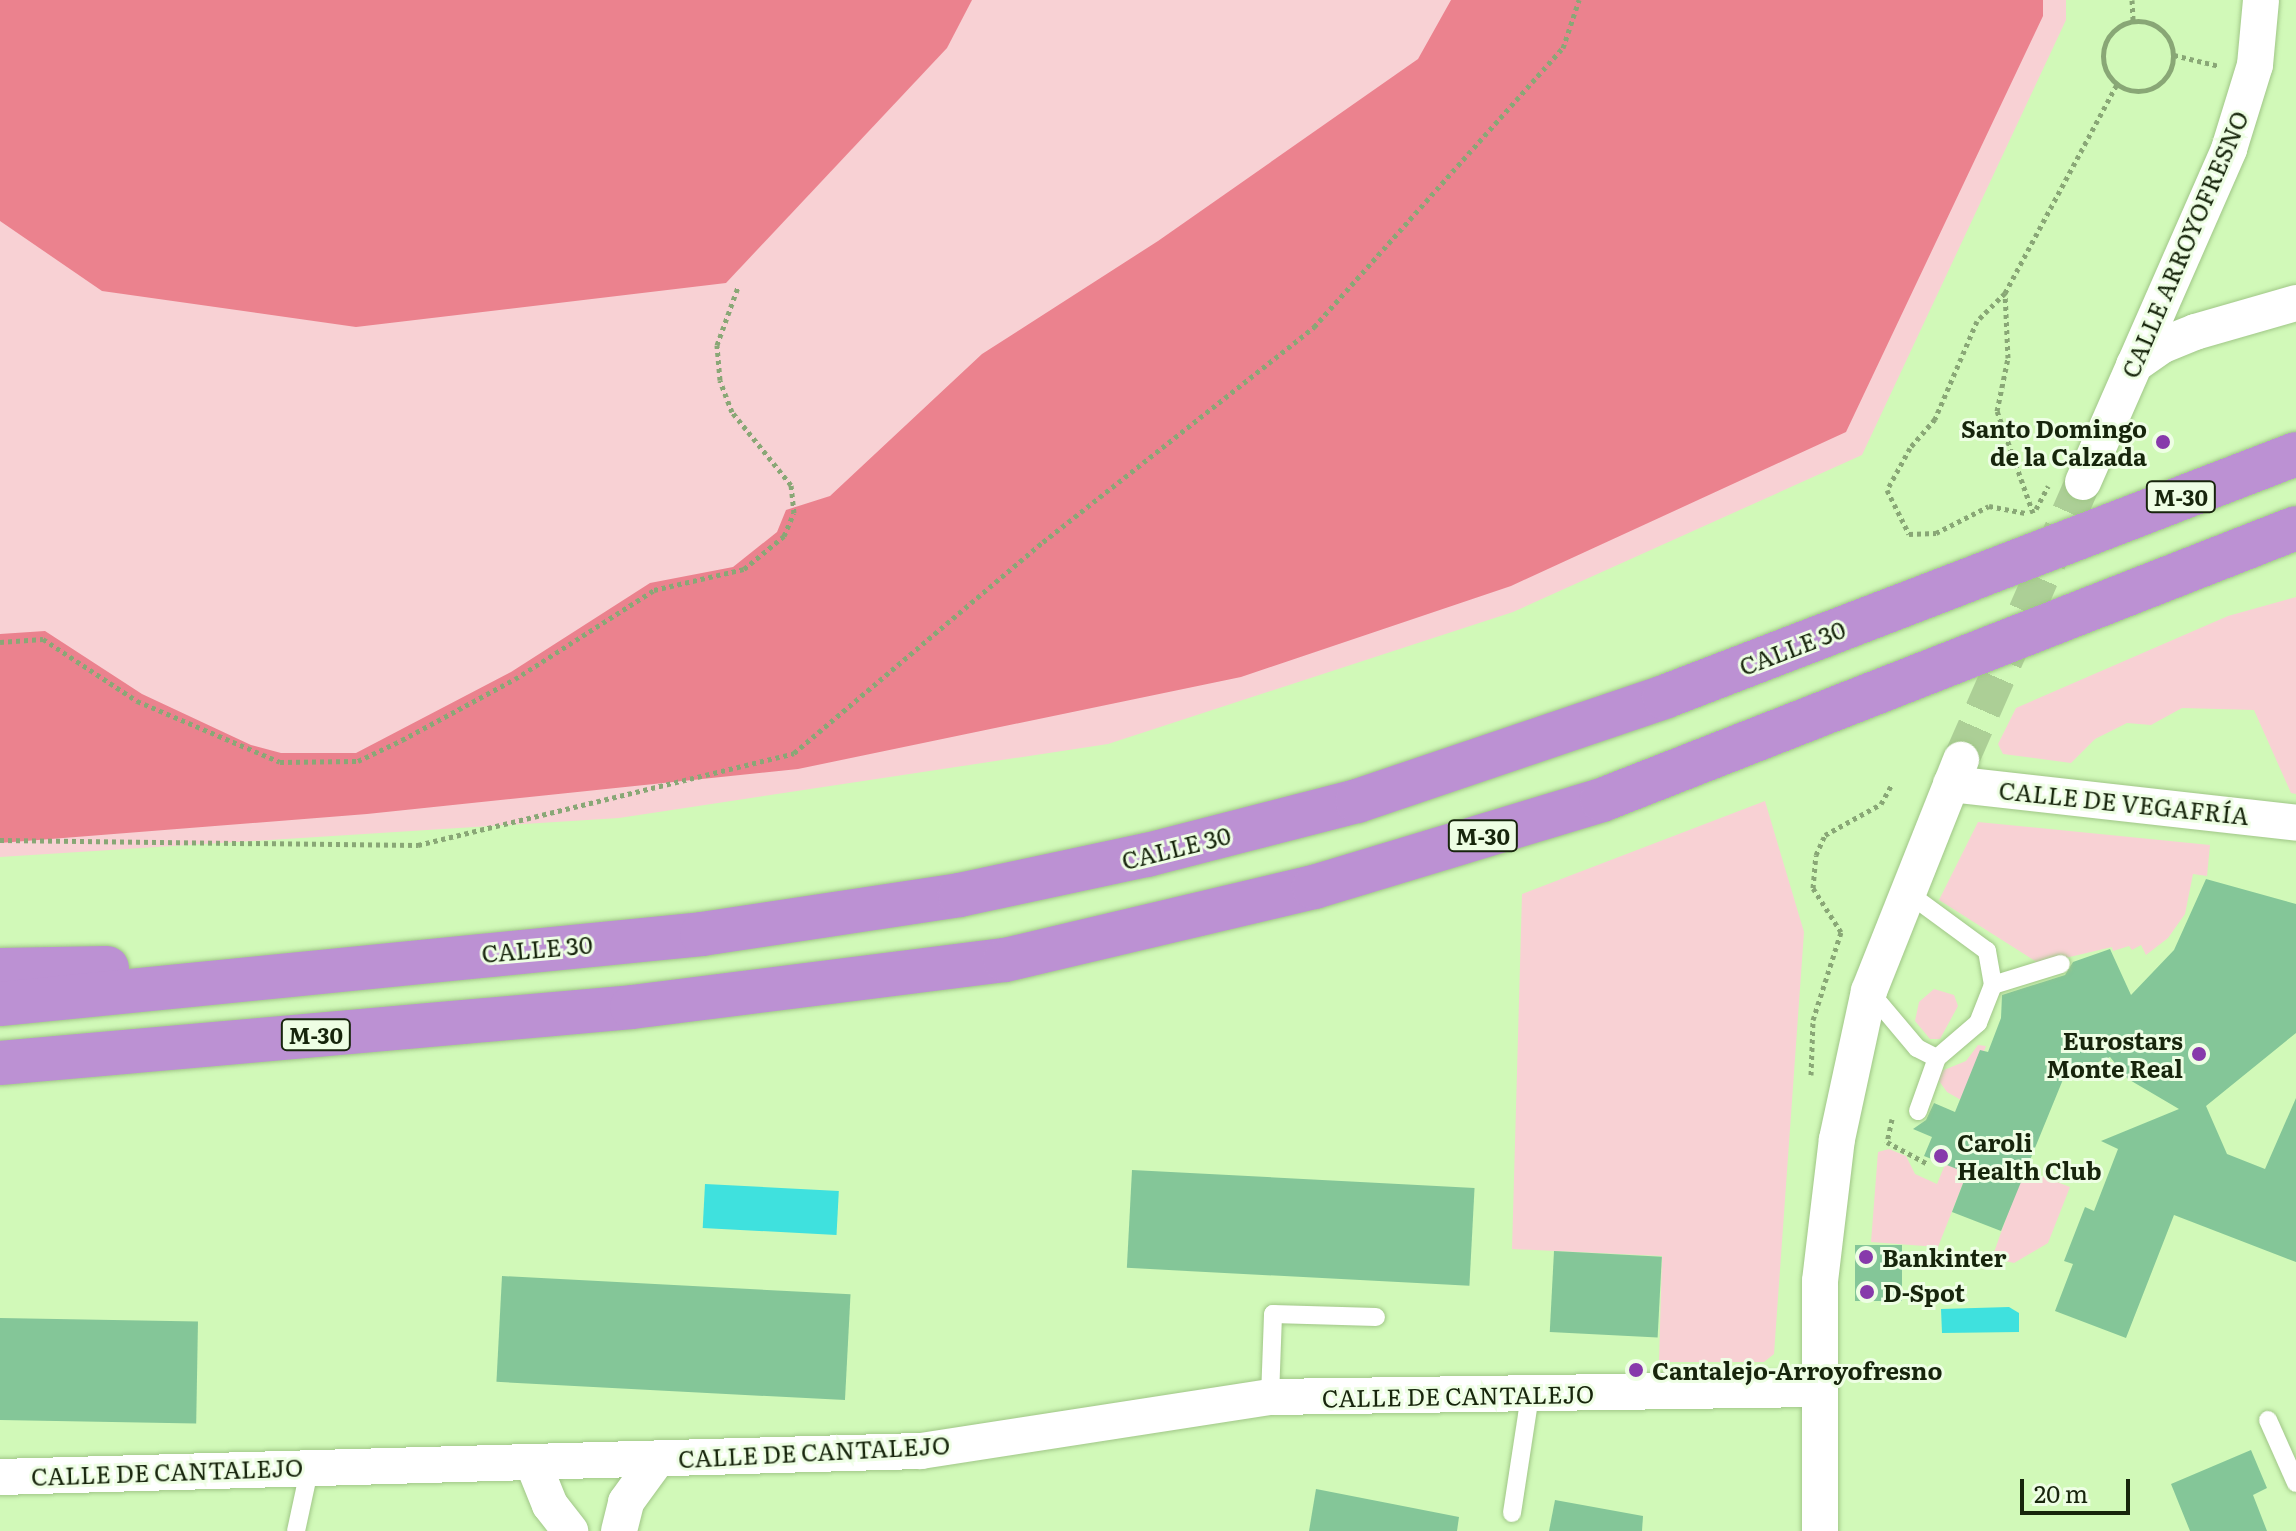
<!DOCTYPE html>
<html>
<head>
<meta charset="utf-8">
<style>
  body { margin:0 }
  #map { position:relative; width:2296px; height:1531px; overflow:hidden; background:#d1f9b8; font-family:Literata,serif }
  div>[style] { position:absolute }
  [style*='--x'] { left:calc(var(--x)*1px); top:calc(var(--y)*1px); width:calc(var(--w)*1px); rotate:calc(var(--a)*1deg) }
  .green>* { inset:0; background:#f8d1d4 }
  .forest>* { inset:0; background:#eb828e }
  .water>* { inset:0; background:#3fe1de; transform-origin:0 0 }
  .building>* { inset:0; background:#84c698; transform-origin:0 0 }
  .street-tunnel>* { height:36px; margin-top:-18px; transform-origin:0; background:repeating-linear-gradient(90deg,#accf96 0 36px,transparent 0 54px) }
  .path>* { height:5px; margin-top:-2.5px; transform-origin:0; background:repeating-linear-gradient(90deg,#89a776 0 4px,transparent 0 8px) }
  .path>.ring { margin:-2.5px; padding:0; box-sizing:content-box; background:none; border:5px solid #89a776; border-radius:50% }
  .roads { filter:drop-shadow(0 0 2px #a0c687) drop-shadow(0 0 2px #a0c687) }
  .lane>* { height:18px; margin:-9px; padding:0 9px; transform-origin:9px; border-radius:9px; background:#fff }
  .street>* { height:36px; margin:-18px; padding:0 18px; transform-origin:18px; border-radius:18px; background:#fff }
  .highway>* { height:44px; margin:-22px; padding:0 22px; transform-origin:22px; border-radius:22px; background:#bc91d3 }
  .dots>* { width:22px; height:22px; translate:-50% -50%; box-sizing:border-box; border:4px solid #eefee4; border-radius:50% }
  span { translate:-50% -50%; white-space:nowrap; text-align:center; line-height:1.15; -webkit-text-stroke:6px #eefee4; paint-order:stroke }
  .shield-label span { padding:2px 6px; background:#eefee4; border:2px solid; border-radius:6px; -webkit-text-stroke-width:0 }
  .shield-label { font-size:22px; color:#17250c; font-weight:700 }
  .street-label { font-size:24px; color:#17250c }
  .poi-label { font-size:24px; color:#17250c; font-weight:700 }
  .right { translate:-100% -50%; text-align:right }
  .left { translate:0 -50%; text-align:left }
  .scale { position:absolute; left:2020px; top:1479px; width:110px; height:36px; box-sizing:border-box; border:4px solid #17250c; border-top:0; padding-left:10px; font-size:24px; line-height:28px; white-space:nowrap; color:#17250c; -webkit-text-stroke:6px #eefee4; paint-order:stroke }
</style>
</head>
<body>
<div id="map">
  <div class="green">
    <div style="clip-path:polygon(0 0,2066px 0,2066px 20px,1862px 455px,1513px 612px,1108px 744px,619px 818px,0 857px)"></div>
    <div style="clip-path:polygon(2296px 597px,2296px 794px,2291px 793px,2254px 710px,2182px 708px,2151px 725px,2127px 723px,2095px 739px,2071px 763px,2003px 754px,1998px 744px,2016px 708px,2228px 616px)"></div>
    <div style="clip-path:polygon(1765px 801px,1804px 932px,1774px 1354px,1764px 1362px,1659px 1362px,1662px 1256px,1512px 1249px,1522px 894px)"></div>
    <div style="clip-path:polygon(1978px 822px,2210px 845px,2207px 876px,2193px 874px,2185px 914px,2168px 938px,2146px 955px,2141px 945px,2132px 950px,2129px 946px,2113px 951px,2112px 947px,2040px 964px,1939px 900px)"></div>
    <div style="clip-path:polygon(1934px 989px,1954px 995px,1958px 1006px,1940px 1039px,1930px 1039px,1915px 1021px,1919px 1002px)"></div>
    <div style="clip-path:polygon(1978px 1045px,1986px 1046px,1984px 1051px,1961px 1100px,1947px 1092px,1934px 1074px,1966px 1061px)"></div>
    <div style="clip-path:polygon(1889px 1149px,1906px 1156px,1915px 1174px,1937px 1184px,1951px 1150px,1973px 1158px,1938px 1247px,1871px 1242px,1878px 1152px)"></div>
    <div style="clip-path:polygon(2028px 1171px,2070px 1187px,2048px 1243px,2014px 1263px,1992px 1258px,2021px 1176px)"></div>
  </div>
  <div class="forest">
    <div style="clip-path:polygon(0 0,972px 0,947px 48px,726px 283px,356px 327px,102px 291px,0 221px)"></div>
    <div style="clip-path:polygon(1451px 0,2043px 0,2043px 16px,1846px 432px,1511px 586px,1241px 677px,798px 769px,367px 814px,0 843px,0 634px,45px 631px,142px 694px,251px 745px,281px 753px,356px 753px,511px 672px,650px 583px,733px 567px,777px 532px,786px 510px,830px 496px,982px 354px,1158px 241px,1418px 59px)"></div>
  </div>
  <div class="water">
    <div style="left:705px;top:1184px;width:134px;height:44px;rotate:3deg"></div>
    <div style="clip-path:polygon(2009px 1307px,2019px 1313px,2019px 1332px,1942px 1333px,1941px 1309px)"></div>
  </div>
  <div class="building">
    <div style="clip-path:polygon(2206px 879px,2296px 904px,2296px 1033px,2206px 1106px,2227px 1154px,2265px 1169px,2296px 1098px,2296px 1262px,2174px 1215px,2126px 1338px,2055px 1311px,2073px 1264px,2064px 1261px,2085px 1207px,2094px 1211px,2118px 1149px,2101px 1141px,2179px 1109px,2128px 1079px,2110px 1057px,2064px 1077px,2001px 1231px,1952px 1212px,1967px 1173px,1924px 1156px,1932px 1137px,1913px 1129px,1926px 1120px,1934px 1103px,1955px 1112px,1980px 1050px,1988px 1052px,2001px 1018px,2002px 995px,2065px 975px,2073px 962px,2110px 949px,2131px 995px,2174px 950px)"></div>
    <div style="left:1132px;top:1170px;width:343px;height:98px;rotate:3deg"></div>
    <div style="left:1855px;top:1245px;width:47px;height:56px"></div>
    <div style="left:1554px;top:1251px;width:108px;height:81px;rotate:3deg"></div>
    <div style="left:502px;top:1276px;width:349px;height:106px;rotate:3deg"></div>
    <div style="left:0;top:1318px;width:198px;height:102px;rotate:1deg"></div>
    <div style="clip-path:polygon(2251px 1450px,2267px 1488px,2253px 1495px,2267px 1531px,2190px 1531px,2171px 1484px)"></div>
    <div style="clip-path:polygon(1316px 1489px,1459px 1517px,1457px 1531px,1309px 1531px)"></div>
    <div style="clip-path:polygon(1555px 1500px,1643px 1516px,1642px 1531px,1549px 1531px)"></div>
  </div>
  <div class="street-tunnel">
    <div style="--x:1961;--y:760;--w:304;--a:-66.3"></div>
  </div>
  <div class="path">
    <div style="--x:2132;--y:0;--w:21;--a:87"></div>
    <div class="ring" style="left:2103px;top:21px;width:65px;height:65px"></div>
    <div style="--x:2174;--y:55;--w:46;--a:13.7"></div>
    <div style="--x:2005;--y:293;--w:40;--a:135"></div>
    <div style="--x:1977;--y:321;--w:107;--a:113.2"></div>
    <div style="--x:1935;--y:419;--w:38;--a:131"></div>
    <div style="--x:1910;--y:448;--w:48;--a:118.7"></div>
    <div style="--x:1887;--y:490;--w:49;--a:63.4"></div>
    <div style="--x:1909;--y:534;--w:27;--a:-2"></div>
    <div style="--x:1936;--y:533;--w:59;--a:-27"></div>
    <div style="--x:1989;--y:506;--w:37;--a:11"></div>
    <div style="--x:2036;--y:509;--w:26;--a:-62"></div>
    <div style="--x:2033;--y:513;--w:108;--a:-109.4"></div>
    <div style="--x:1997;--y:411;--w:54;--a:-78.3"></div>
    <div style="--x:2008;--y:358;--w:65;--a:-92.6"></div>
    <div style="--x:2005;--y:293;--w:237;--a:-61.8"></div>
    <div style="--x:0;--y:642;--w:43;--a:-4"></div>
    <div style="--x:43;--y:639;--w:113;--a:33.4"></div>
    <div style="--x:137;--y:701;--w:155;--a:23.1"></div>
    <div style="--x:280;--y:762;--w:78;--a:-0.7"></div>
    <div style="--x:358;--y:761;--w:49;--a:-25.5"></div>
    <div style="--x:402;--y:740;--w:128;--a:-28.4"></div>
    <div style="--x:515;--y:679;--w:165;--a:-32.6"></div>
    <div style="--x:654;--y:590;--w:92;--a:-13.1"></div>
    <div style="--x:744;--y:569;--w:52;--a:-39.5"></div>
    <div style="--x:784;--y:536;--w:25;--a:-67"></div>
    <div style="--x:794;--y:513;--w:28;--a:-96"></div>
    <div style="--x:791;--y:485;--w:94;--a:-128.9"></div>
    <div style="--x:732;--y:412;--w:34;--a:-111"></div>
    <div style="--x:720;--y:380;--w:35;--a:-95"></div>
    <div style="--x:717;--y:345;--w:62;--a:-70.1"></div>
    <div style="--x:0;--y:840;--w:418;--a:0.7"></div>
    <div style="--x:418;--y:845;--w:387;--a:-13.7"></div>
    <div style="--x:794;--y:753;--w:326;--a:-40.3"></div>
    <div style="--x:1043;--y:542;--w:346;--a:-38.4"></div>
    <div style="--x:1314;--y:327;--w:374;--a:-48.3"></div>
    <div style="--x:1563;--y:48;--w:51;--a:-71.6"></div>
    <div style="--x:1811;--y:1075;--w:55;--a:-87.9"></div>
    <div style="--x:1813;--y:1020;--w:92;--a:-72.3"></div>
    <div style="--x:1841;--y:932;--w:52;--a:-122.5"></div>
    <div style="--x:1813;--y:888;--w:33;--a:-85"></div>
    <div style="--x:1816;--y:855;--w:22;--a:-66"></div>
    <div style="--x:1825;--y:835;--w:64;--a:-29"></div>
    <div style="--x:1881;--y:804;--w:21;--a:-61"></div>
    <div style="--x:1892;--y:1119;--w:24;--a:102"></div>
    <div style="--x:1887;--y:1142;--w:47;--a:28.2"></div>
  </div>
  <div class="roads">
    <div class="lane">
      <div style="--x:1993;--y:985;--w:71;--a:-17.2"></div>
      <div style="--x:1869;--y:991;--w:75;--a:49.9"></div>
      <div style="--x:1917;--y:1048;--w:22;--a:27"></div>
      <div style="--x:1937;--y:1058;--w:54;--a:-40.5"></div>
      <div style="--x:1978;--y:1023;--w:41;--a:-68.5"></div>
      <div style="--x:1993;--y:985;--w:35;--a:-100"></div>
      <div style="--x:1987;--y:951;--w:98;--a:-143.7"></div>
      <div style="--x:1918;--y:1111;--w:56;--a:-70.3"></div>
      <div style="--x:1270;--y:1397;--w:83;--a:-87.9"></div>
      <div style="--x:1273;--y:1314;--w:103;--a:1.7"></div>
      <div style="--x:2268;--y:1420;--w:69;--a:66"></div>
      <div style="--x:1512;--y:1513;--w:119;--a:-81.3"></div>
      <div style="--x:296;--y:1531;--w:66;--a:-77.8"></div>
    </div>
    <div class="street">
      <div style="--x:2134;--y:365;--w:35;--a:-35"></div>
      <div style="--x:2163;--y:345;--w:35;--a:-22"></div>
      <div style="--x:2195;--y:332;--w:105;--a:-16"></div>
      <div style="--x:2083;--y:482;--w:364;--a:-66.3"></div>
      <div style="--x:2229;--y:149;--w:88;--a:-72.8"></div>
      <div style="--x:2255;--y:65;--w:65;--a:-84.7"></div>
      <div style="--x:1951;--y:784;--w:347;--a:6.4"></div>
      <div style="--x:533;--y:1463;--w:45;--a:68"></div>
      <div style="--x:550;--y:1505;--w:33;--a:52"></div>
      <div style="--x:0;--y:1477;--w:921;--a:-1.62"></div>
      <div style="--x:921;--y:1451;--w:353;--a:-8.8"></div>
      <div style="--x:1270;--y:1397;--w:547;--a:-0.84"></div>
      <div style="--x:619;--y:1531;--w:30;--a:-76"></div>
      <div style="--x:626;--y:1502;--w:54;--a:-54"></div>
      <div style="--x:1820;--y:1531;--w:250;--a:-90"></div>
      <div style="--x:1820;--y:1281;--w:143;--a:-83.2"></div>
      <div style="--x:1837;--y:1139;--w:151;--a:-77.8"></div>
      <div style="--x:1869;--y:991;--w:249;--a:-68.3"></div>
    </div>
    <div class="highway">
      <div style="--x:0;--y:970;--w:107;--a:-1.1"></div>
      <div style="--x:0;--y:1004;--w:705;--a:-5.69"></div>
      <div style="--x:702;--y:934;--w:261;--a:-8.6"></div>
      <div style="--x:960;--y:895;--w:191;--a:-12.1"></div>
      <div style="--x:1147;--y:855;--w:217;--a:-14.4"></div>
      <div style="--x:1357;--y:801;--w:324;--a:-18.7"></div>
      <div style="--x:1664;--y:697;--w:677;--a:-21.03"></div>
      <div style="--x:0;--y:1063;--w:634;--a:-5.06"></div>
      <div style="--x:632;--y:1007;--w:376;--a:-7.2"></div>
      <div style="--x:1005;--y:960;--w:318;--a:-13.3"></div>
      <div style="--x:1314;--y:887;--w:301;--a:-16.8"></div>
      <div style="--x:1602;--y:800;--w:745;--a:-21.4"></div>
    </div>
  </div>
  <div class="dots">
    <div style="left:2163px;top:442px;background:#873aab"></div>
    <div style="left:2199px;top:1054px;background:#873aab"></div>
    <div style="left:1941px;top:1156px;background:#873aab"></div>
    <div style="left:1866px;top:1257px;background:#873aab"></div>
    <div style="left:1867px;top:1292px;background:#873aab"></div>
    <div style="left:1636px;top:1370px;background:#873aab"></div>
  </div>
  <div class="shield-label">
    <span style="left:2181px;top:497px">M-30</span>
    <span style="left:1483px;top:836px">M-30</span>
    <span style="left:316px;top:1035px">M-30</span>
  </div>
  <div class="street-label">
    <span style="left:2184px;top:244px;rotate:-67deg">CALLE ARROYOFRESNO</span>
    <span style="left:1792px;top:647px;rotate:-21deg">CALLE 30</span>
    <span style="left:2124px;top:802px;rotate:6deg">CALLE DE VEGAFRÍA</span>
    <span style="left:1176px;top:847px;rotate:-14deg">CALLE 30</span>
    <span style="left:537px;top:948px;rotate:-5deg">CALLE 30</span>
    <span style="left:1458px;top:1395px;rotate:-1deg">CALLE DE CANTALEJO</span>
    <span style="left:814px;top:1451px;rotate:-3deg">CALLE DE CANTALEJO</span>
    <span style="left:167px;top:1471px;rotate:-2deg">CALLE DE CANTALEJO</span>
  </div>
  <div class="poi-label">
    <span class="right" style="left:2147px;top:442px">Santo Domingo<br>de la Calzada</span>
    <span class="right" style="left:2183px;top:1054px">Eurostars<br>Monte Real</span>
    <span class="left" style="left:1957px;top:1156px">Caroli<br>Health Club</span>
    <span class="left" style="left:1882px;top:1257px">Bankinter</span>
    <span class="left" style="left:1883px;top:1292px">D-Spot</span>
    <span class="left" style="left:1652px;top:1370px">Cantalejo-Arroyofresno</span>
  </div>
  <div class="scale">20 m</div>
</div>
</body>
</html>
